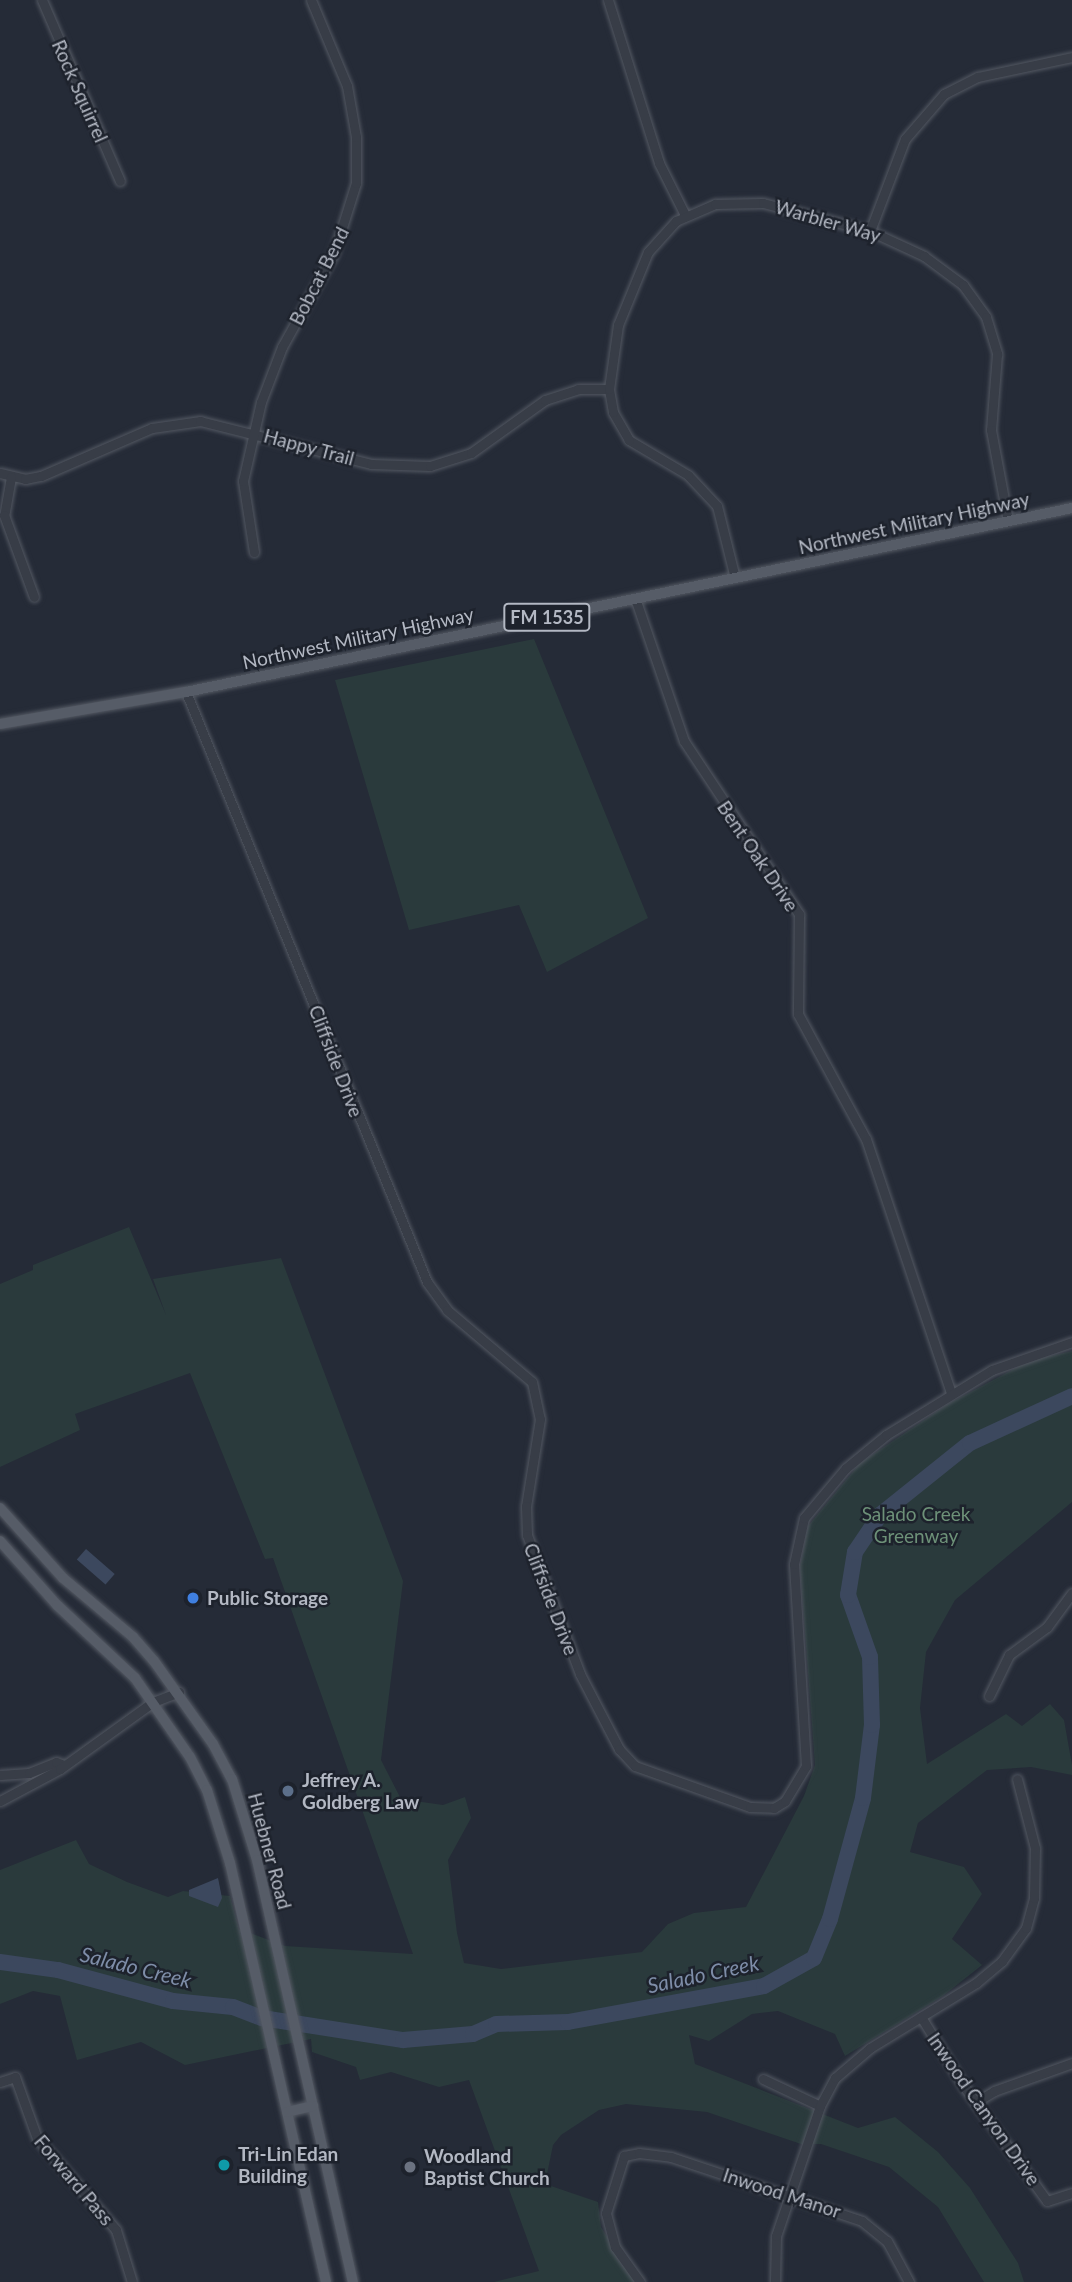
<!DOCTYPE html>
<html>
<head>
<meta charset="utf-8">
<style>
  body { margin:0 }
  #map { position:relative; width:1072px; height:2282px; overflow:hidden; background:#252b37; font-family:Lato,sans-serif }
  div>[style] { position:absolute }
  [style*='--x'] { left:calc(var(--x)*1px); top:calc(var(--y)*1px); width:calc(var(--w)*1px); rotate:calc(var(--a)*1deg) }
  .green>* { inset:0; background:#2a3a3c }
  .water>* { inset:0; background:#3c485e; transform-origin:0 0 }
  .river>* { height:16px; margin:-8px; padding:0 8px; transform-origin:8px; border-radius:8px; background:#3c485e }
  .roads { filter:drop-shadow(0 0 2px #535862) drop-shadow(0 0 2px #535862) }
  .minor>* { height:9px; margin:-4.5px; padding:0 4.5px; transform-origin:4.5px; border-radius:4.5px; background:#383d47 }
  .major>* { height:10px; margin:-5px; padding:0 5px; transform-origin:5px; border-radius:5px; background:#565c67 }
  .dots>* { width:19px; height:19px; translate:-50% -50%; box-sizing:border-box; border:4px solid #1d222c; border-radius:50% }
  span { translate:-50% -50%; white-space:nowrap; text-align:center; line-height:1.15; -webkit-text-stroke:5px #1d222c; paint-order:stroke }
  .shield-label span { padding:2px 5px; background:#1d222c; border:2px solid; border-radius:5px; -webkit-text-stroke-width:0 }
  .shield-label { font-size:18px; color:#b3b8c3; font-weight:700 }
  .street-label { font-size:19px; color:#b3b8c3 }
  .park-label { font-size:19px; color:#6d9178 }
  .poi-label { font-size:19px; color:#b3b8c3; font-weight:700 }
  .left { translate:0 -50%; text-align:left }
  .water-label { font-size:21px; color:#7e8da8; font-style:italic }
</style>
</head>
<body>
<div id="map">
  <div class="green">
    <div style="clip-path:polygon(534px 639px,648px 918px,547px 972px,519px 905px,409px 930px,335px 680px)"></div>
    <div style="clip-path:polygon(129px 1227px,166px 1315px,153px 1279px,281px 1258px,403px 1581px,381px 1760px,401px 1799px,443px 1805px,465px 1797px,471px 1818px,448px 1860px,457px 1933px,464px 1963px,501px 1969px,642px 1952px,668px 1924px,694px 1913px,746px 1907px,804px 1796px,815px 1765px,800px 1567px,808px 1526px,860px 1463px,948px 1404px,1029px 1361px,1072px 1351px,1072px 1502px,955px 1600px,926px 1652px,920px 1708px,927px 1764px,1006px 1714px,1022px 1726px,1050px 1704px,1064px 1720px,1072px 1765px,1072px 1775px,1031px 1767px,987px 1770px,918px 1823px,910px 1852px,964px 1867px,982px 1894px,952px 1939px,982px 1965px,943px 1996px,845px 2056px,835px 2034px,778px 2011px,752px 2014px,709px 2041px,689px 2035px,695px 2064px,858px 2128px,895px 2117px,938px 2152px,970px 2188px,1018px 2263px,1024px 2282px,984px 2282px,938px 2207px,889px 2167px,821px 2144px,801px 2144px,707px 2112px,626px 2104px,599px 2110px,561px 2135px,553px 2145px,545px 2184px,598px 2202px,601px 2227px,635px 2282px,494px 2282px,539px 2271px,469px 2080px,439px 2087px,391px 2072px,360px 2080px,356px 2067px,312px 2052px,311px 2039px,185px 2065px,141px 2042px,77px 2060px,60px 1996px,33px 1991px,0 2004px,0 1870px,76px 1840px,89px 1864px,127px 1882px,168px 1897px,183px 1891px,230px 1896px,239px 1929px,285px 1946px,413px 1954px,273px 1558px,265px 1559px,190px 1373px,75px 1414px,80px 1430px,0 1467px,0 1284px,33px 1270px,33px 1265px)"></div>
  </div>
  <div class="water">
    <div style="left:86px;top:1549px;width:38px;height:14px;rotate:41deg"></div>
    <div style="clip-path:polygon(218px 1878px,222px 1898px,218px 1907px,189px 1896px,189px 1890px)"></div>
  </div>
  <div class="river">
    <div style="--x:0;--y:1962;--w:59;--a:7.9"></div>
    <div style="--x:58;--y:1970;--w:119;--a:15.1"></div>
    <div style="--x:173;--y:2001;--w:60;--a:5.7"></div>
    <div style="--x:233;--y:2007;--w:31;--a:21"></div>
    <div style="--x:262;--y:2018;--w:143;--a:8.9"></div>
    <div style="--x:403;--y:2040;--w:70;--a:-4.9"></div>
    <div style="--x:473;--y:2034;--w:25;--a:-23"></div>
    <div style="--x:496;--y:2024;--w:72;--a:-1.6"></div>
    <div style="--x:568;--y:2022;--w:199;--a:-10.4"></div>
    <div style="--x:764;--y:1986;--w:57;--a:-29.2"></div>
    <div style="--x:814;--y:1958;--w:42;--a:-67.7"></div>
    <div style="--x:830;--y:1919;--w:125;--a:-74.7"></div>
    <div style="--x:863;--y:1798;--w:74;--a:-83"></div>
    <div style="--x:872;--y:1725;--w:68;--a:-91.7"></div>
    <div style="--x:870;--y:1657;--w:66;--a:-109.5"></div>
    <div style="--x:848;--y:1595;--w:44;--a:-80.8"></div>
    <div style="--x:855;--y:1552;--w:45;--a:-56"></div>
    <div style="--x:880;--y:1515;--w:115;--a:-38.7"></div>
    <div style="--x:970;--y:1443;--w:112;--a:-24.7"></div>
  </div>
  <div class="roads">
    <div class="minor">
      <div style="--x:42;--y:0;--w:197;--a:66.7"></div>
      <div style="--x:608;--y:0;--w:171;--a:72.6"></div>
      <div style="--x:659;--y:163;--w:58;--a:63.4"></div>
      <div style="--x:870;--y:231;--w:98;--a:-69.2"></div>
      <div style="--x:905;--y:139;--w:60;--a:-49.1"></div>
      <div style="--x:944;--y:94;--w:38;--a:-27"></div>
      <div style="--x:978;--y:77;--w:96;--a:-12"></div>
      <div style="--x:0;--y:473;--w:26;--a:13"></div>
      <div style="--x:25;--y:479;--w:16;--a:-11"></div>
      <div style="--x:41;--y:476;--w:121;--a:-23.4"></div>
      <div style="--x:152;--y:428;--w:49;--a:-8.3"></div>
      <div style="--x:200;--y:421;--w:176;--a:14.1"></div>
      <div style="--x:371;--y:464;--w:59;--a:1.9"></div>
      <div style="--x:430;--y:466;--w:43;--a:-17.6"></div>
      <div style="--x:471;--y:453;--w:91;--a:-35.6"></div>
      <div style="--x:545;--y:400;--w:35;--a:-18"></div>
      <div style="--x:578;--y:389;--w:31;--a:0"></div>
      <div style="--x:11;--y:477;--w:39;--a:100"></div>
      <div style="--x:4;--y:515;--w:87;--a:69.9"></div>
      <div style="--x:254;--y:552;--w:72;--a:-98.8"></div>
      <div style="--x:243;--y:481;--w:81;--a:-77.2"></div>
      <div style="--x:261;--y:402;--w:59;--a:-69.1"></div>
      <div style="--x:282;--y:347;--w:107;--a:-61"></div>
      <div style="--x:334;--y:253;--w:73;--a:-72.6"></div>
      <div style="--x:356;--y:183;--w:46;--a:-90"></div>
      <div style="--x:356;--y:137;--w:52;--a:-100"></div>
      <div style="--x:347;--y:86;--w:93;--a:-112.7"></div>
      <div style="--x:735;--y:578;--w:74;--a:-104"></div>
      <div style="--x:717;--y:506;--w:42;--a:-133.1"></div>
      <div style="--x:688;--y:475;--w:69;--a:-149.3"></div>
      <div style="--x:629;--y:440;--w:32;--a:-120"></div>
      <div style="--x:613;--y:412;--w:23;--a:-100"></div>
      <div style="--x:609;--y:389;--w:65;--a:-82"></div>
      <div style="--x:618;--y:325;--w:79;--a:-67.7"></div>
      <div style="--x:648;--y:252;--w:42;--a:-47.9"></div>
      <div style="--x:676;--y:221;--w:43;--a:-23.6"></div>
      <div style="--x:715;--y:204;--w:48;--a:-1.2"></div>
      <div style="--x:763;--y:203;--w:111;--a:14.7"></div>
      <div style="--x:870;--y:231;--w:60;--a:24.8"></div>
      <div style="--x:924;--y:256;--w:49;--a:36.6"></div>
      <div style="--x:963;--y:285;--w:39;--a:54"></div>
      <div style="--x:986;--y:317;--w:39;--a:73"></div>
      <div style="--x:997;--y:354;--w:76;--a:94.5"></div>
      <div style="--x:991;--y:430;--w:93;--a:79.4"></div>
      <div style="--x:635;--y:598;--w:151;--a:71.1"></div>
      <div style="--x:684;--y:741;--w:208;--a:56.4"></div>
      <div style="--x:799;--y:914;--w:100;--a:90.6"></div>
      <div style="--x:798;--y:1014;--w:142;--a:61.5"></div>
      <div style="--x:866;--y:1139;--w:268;--a:71.5"></div>
      <div style="--x:186;--y:692;--w:637;--a:67.78"></div>
      <div style="--x:427;--y:1282;--w:34;--a:54"></div>
      <div style="--x:447;--y:1310;--w:111;--a:40.3"></div>
      <div style="--x:532;--y:1382;--w:38;--a:78"></div>
      <div style="--x:540;--y:1419;--w:88;--a:99.1"></div>
      <div style="--x:526;--y:1506;--w:29;--a:88"></div>
      <div style="--x:527;--y:1535;--w:149;--a:69.1"></div>
      <div style="--x:580;--y:1674;--w:85;--a:62.5"></div>
      <div style="--x:619;--y:1749;--w:23;--a:47"></div>
      <div style="--x:635;--y:1766;--w:122;--a:19.6"></div>
      <div style="--x:750;--y:1807;--w:24;--a:2"></div>
      <div style="--x:774;--y:1808;--w:13;--a:-32"></div>
      <div style="--x:785;--y:1801;--w:41;--a:-59"></div>
      <div style="--x:806;--y:1766;--w:202;--a:-93.4"></div>
      <div style="--x:794;--y:1564;--w:47;--a:-77.7"></div>
      <div style="--x:804;--y:1518;--w:65;--a:-50"></div>
      <div style="--x:846;--y:1468;--w:52;--a:-39.5"></div>
      <div style="--x:886;--y:1435;--w:124;--a:-31.5"></div>
      <div style="--x:992;--y:1370;--w:85;--a:-19.3"></div>
      <div style="--x:989;--y:1696;--w:46;--a:-64"></div>
      <div style="--x:1009;--y:1655;--w:47;--a:-36.4"></div>
      <div style="--x:1047;--y:1627;--w:42;--a:-53.7"></div>
      <div style="--x:0;--y:1775;--w:29;--a:-4"></div>
      <div style="--x:29;--y:1773;--w:29;--a:-22"></div>
      <div style="--x:56;--y:1762;--w:9;--a:21"></div>
      <div style="--x:0;--y:1801;--w:68;--a:-28.1"></div>
      <div style="--x:60;--y:1769;--w:115;--a:-35.8"></div>
      <div style="--x:153;--y:1702;--w:28;--a:-21"></div>
      <div style="--x:921;--y:2017;--w:80;--a:58.3"></div>
      <div style="--x:963;--y:2085;--w:143;--a:54.1"></div>
      <div style="--x:1047;--y:2201;--w:26;--a:-18"></div>
      <div style="--x:763;--y:2079;--w:63;--a:25.3"></div>
      <div style="--x:0;--y:2082;--w:16;--a:-18"></div>
      <div style="--x:15;--y:2077;--w:65;--a:70.2"></div>
      <div style="--x:37;--y:2138;--w:121;--a:49.3"></div>
      <div style="--x:116;--y:2230;--w:54;--a:72.9"></div>
      <div style="--x:976;--y:2102;--w:21;--a:-31"></div>
      <div style="--x:994;--y:2091;--w:83;--a:-19.7"></div>
      <div style="--x:640;--y:2282;--w:43;--a:-125.5"></div>
      <div style="--x:615;--y:2247;--w:35;--a:-105"></div>
      <div style="--x:606;--y:2213;--w:60;--a:-72.5"></div>
      <div style="--x:624;--y:2156;--w:15;--a:-11"></div>
      <div style="--x:639;--y:2153;--w:32;--a:7"></div>
      <div style="--x:671;--y:2157;--w:201;--a:18.5"></div>
      <div style="--x:862;--y:2221;--w:32;--a:39"></div>
      <div style="--x:887;--y:2241;--w:47;--a:61.8"></div>
      <div style="--x:775;--y:2282;--w:46;--a:-88.8"></div>
      <div style="--x:776;--y:2236;--w:137;--a:-71.3"></div>
      <div style="--x:820;--y:2106;--w:32;--a:-62"></div>
      <div style="--x:835;--y:2078;--w:46;--a:-40.6"></div>
      <div style="--x:870;--y:2048;--w:124;--a:-31.5"></div>
      <div style="--x:976;--y:1983;--w:34;--a:-40"></div>
      <div style="--x:1002;--y:1961;--w:41;--a:-54"></div>
      <div style="--x:1026;--y:1928;--w:31;--a:-75"></div>
      <div style="--x:1034;--y:1898;--w:50;--a:-88.9"></div>
      <div style="--x:1035;--y:1848;--w:71;--a:-104.6"></div>
    </div>
    <div class="major">
      <div style="--x:0;--y:724;--w:189;--a:-9.8"></div>
      <div style="--x:186;--y:692;--w:905;--a:-11.73"></div>
      <div style="--x:0;--y:1508;--w:94;--a:48"></div>
      <div style="--x:63;--y:1578;--w:92;--a:40.1"></div>
      <div style="--x:133;--y:1637;--w:32;--a:49"></div>
      <div style="--x:154;--y:1661;--w:102;--a:54.6"></div>
      <div style="--x:213;--y:1744;--w:40;--a:62"></div>
      <div style="--x:232;--y:1779;--w:85;--a:72.8"></div>
      <div style="--x:257;--y:1860;--w:433;--a:77.2"></div>
      <div style="--x:0;--y:1541;--w:86;--a:48.3"></div>
      <div style="--x:57;--y:1605;--w:107;--a:43.1"></div>
      <div style="--x:135;--y:1678;--w:96;--a:55.2"></div>
      <div style="--x:190;--y:1757;--w:37;--a:63"></div>
      <div style="--x:207;--y:1790;--w:77;--a:72.5"></div>
      <div style="--x:230;--y:1863;--w:430;--a:77.1"></div>
      <div style="--x:287;--y:2112;--w:27;--a:-13"></div>
    </div>
  </div>
  <div class="dots">
    <div style="left:193px;top:1598px;background:#3f7fe0"></div>
    <div style="left:288px;top:1791px;background:#5c6f8a"></div>
    <div style="left:224px;top:2165px;background:#0f9aa8"></div>
    <div style="left:410px;top:2167px;background:#6b7280"></div>
  </div>
  <div class="shield-label">
    <span style="left:547px;top:617px">FM 1535</span>
  </div>
  <div class="street-label">
    <span style="left:80px;top:91px;rotate:66deg">Rock Squirrel</span>
    <span style="left:828px;top:221px;rotate:16deg">Warbler Way</span>
    <span style="left:319px;top:276px;rotate:-63deg">Bobcat Bend</span>
    <span style="left:309px;top:447px;rotate:15deg">Happy Trail</span>
    <span style="left:914px;top:523px;rotate:-12deg">Northwest Military Highway</span>
    <span style="left:358px;top:638px;rotate:-12deg">Northwest Military Highway</span>
    <span style="left:758px;top:856px;rotate:56deg">Bent Oak Drive</span>
    <span style="left:336px;top:1061px;rotate:69deg">Cliffside Drive</span>
    <span style="left:551px;top:1599px;rotate:69deg">Cliffside Drive</span>
    <span style="left:270px;top:1851px;rotate:75deg">Huebner Road</span>
    <span style="left:984px;top:2109px;rotate:55deg">Inwood Canyon Drive</span>
    <span style="left:74px;top:2180px;rotate:50deg">Forward Pass</span>
    <span style="left:782px;top:2193px;rotate:18deg">Inwood Manor</span>
  </div>
  <div class="park-label">
    <span style="left:916px;top:1525px">Salado Creek<br>Greenway</span>
  </div>
  <div class="poi-label">
    <span class="left" style="left:207px;top:1598px">Public Storage</span>
    <span class="left" style="left:302px;top:1791px">Jeffrey A.<br>Goldberg Law</span>
    <span class="left" style="left:238px;top:2165px">Tri-Lin Edan<br>Building</span>
    <span class="left" style="left:424px;top:2167px">Woodland<br>Baptist Church</span>
  </div>
  <div class="water-label">
    <span style="left:136px;top:1967px;rotate:14deg">Salado Creek</span>
    <span style="left:703px;top:1974px;rotate:-12deg">Salado Creek</span>
  </div>
</div>
</body>
</html>
